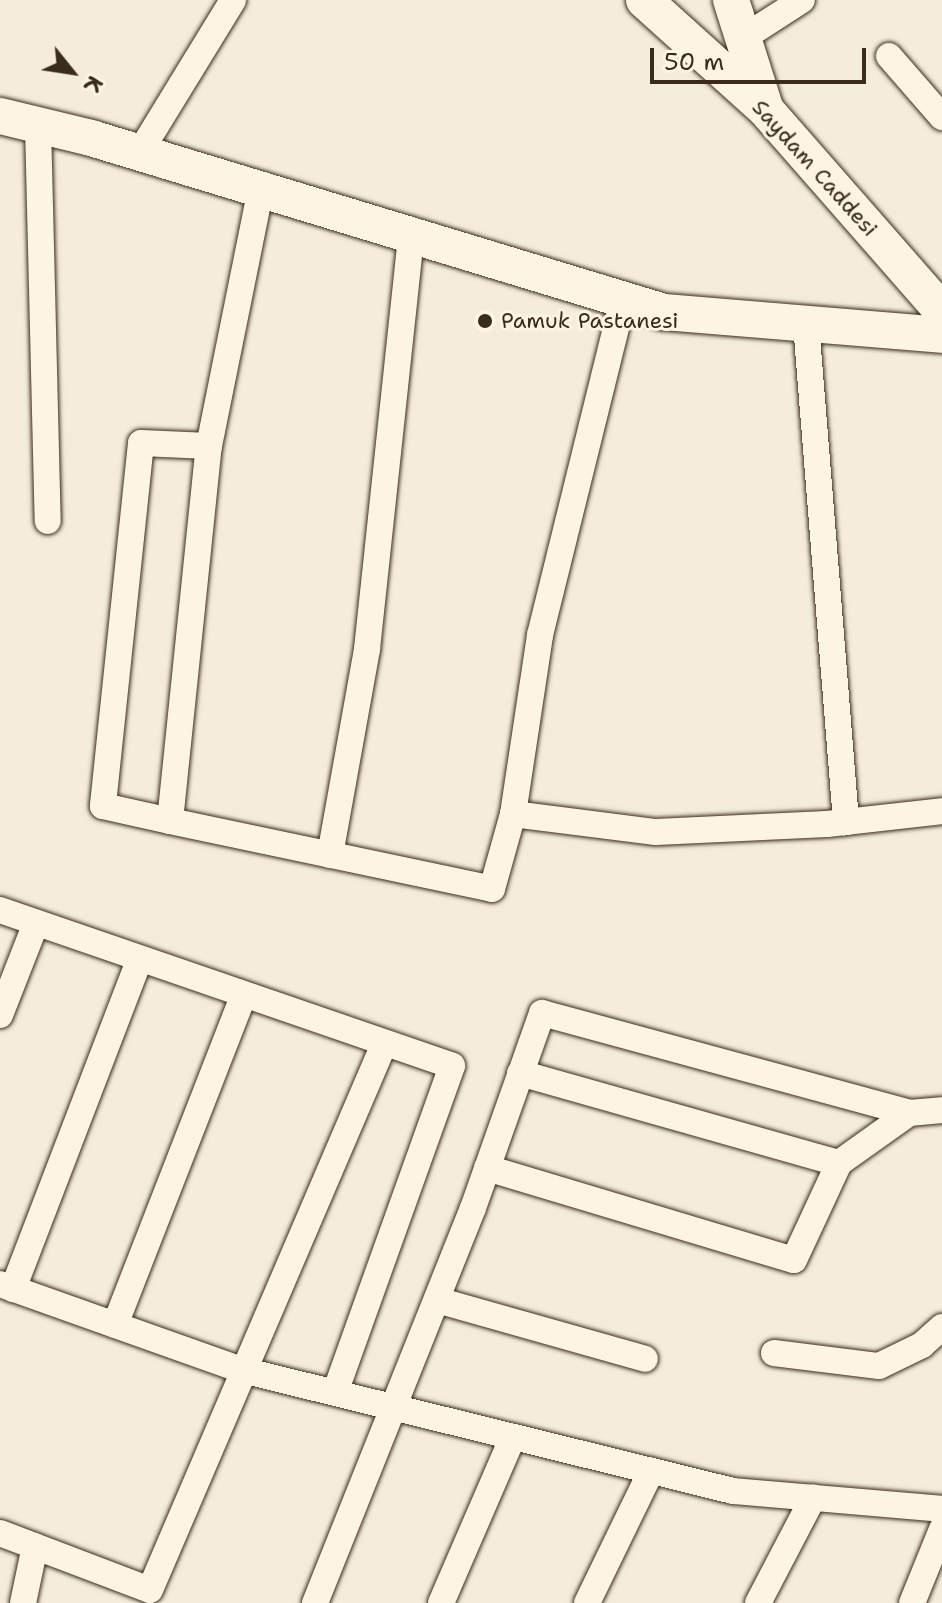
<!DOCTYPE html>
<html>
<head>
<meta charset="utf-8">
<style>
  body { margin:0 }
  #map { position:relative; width:942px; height:1603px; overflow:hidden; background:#f4eddd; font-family:"Shantell Sans",sans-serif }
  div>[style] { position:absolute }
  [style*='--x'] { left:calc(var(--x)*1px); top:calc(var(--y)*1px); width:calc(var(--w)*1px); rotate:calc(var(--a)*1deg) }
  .roads { filter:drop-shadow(0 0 2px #3b2a1e) drop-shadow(0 0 2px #3b2a1e) }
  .street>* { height:26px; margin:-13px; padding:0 13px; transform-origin:13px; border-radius:13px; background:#fcf5e5 }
  .secondary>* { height:36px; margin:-18px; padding:0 18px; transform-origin:18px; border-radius:18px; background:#fcf5e5 }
  .dots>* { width:22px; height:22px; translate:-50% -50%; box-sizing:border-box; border:4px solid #fcf5e5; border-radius:50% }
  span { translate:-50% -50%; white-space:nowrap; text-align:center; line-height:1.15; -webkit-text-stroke:6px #fcf5e5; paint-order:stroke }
  .street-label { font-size:22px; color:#3b2a1e }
  .poi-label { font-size:22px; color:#3b2a1e }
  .left { translate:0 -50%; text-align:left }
  .north { position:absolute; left:32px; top:32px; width:80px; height:80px; -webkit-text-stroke:6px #fcf5e5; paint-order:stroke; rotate:120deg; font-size:22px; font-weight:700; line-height:32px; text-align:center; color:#3b2a1e }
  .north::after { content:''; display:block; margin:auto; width:28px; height:36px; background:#3b2a1e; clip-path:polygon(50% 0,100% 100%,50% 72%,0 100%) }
  .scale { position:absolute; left:650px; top:48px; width:216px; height:36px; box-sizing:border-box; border:4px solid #3b2a1e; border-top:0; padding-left:10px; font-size:24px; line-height:28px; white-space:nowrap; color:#3b2a1e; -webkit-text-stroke:6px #fcf5e5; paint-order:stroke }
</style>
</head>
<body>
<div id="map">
  <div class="roads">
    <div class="street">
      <div style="--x:743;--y:38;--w:70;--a:-32.8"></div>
      <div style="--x:889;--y:56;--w:81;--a:49"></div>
      <div style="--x:38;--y:125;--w:396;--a:88.6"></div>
      <div style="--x:140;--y:152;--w:178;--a:-58.5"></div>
      <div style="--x:806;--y:324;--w:500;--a:85.4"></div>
      <div style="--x:209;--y:446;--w:262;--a:-78.6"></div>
      <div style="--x:513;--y:814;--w:144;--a:7.2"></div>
      <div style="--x:656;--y:832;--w:171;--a:-2.7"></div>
      <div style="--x:827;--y:824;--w:116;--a:-6.4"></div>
      <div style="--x:170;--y:821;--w:377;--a:-84.1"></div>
      <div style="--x:209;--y:446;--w:68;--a:-177.5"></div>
      <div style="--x:141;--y:443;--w:365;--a:96"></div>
      <div style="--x:103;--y:806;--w:69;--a:12.6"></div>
      <div style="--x:170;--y:821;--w:329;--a:11.9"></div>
      <div style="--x:492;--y:889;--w:78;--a:-74.4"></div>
      <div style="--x:513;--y:814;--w:181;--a:-81.4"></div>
      <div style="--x:540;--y:635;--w:346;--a:-76.1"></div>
      <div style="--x:330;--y:855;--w:209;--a:-79.8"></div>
      <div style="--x:367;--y:649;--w:416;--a:-83.9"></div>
      <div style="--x:0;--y:910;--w:478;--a:19"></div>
      <div style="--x:452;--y:1066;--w:347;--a:109.7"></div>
      <div style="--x:0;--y:1015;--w:99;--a:-68.6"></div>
      <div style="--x:520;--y:1073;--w:331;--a:15.8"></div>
      <div style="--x:487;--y:1168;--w:320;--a:16.7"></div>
      <div style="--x:794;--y:1260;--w:107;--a:-65.1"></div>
      <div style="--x:839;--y:1163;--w:86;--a:-35.5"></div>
      <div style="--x:0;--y:1284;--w:257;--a:19.6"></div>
      <div style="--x:242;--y:1370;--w:506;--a:13.84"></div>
      <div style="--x:733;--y:1491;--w:210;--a:4.9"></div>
      <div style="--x:13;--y:1289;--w:352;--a:-69"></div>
      <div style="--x:437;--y:1300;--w:216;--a:15.8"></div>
      <div style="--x:115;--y:1325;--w:352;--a:-68.7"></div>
      <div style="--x:774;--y:1353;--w:106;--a:7.1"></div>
      <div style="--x:879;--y:1366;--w:48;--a:-26"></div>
      <div style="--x:922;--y:1345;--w:27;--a:-42"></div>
      <div style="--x:0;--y:1533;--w:160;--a:20.8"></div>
      <div style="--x:150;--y:1590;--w:594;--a:-66.8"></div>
      <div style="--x:23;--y:1603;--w:58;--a:-78.1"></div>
      <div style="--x:315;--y:1603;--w:425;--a:-68.2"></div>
      <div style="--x:473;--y:1208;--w:207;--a:-70.5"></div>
      <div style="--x:542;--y:1013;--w:380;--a:15.2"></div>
      <div style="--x:909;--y:1113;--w:33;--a:-5"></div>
      <div style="--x:441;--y:1603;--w:181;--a:-66.6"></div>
      <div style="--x:587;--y:1603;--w:147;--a:-64.1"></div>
      <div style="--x:758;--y:1603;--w:119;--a:-62.4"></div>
      <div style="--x:912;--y:1603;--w:80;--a:-67.9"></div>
    </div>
    <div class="secondary">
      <div style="--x:644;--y:0;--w:163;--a:42"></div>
      <div style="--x:765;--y:109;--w:269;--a:48.8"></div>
      <div style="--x:731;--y:0;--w:112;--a:72.4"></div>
      <div style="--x:0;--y:116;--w:94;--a:13.6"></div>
      <div style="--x:91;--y:138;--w:599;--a:16.89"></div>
      <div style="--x:664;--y:312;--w:279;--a:4.7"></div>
    </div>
  </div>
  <div class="dots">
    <div style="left:485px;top:321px;background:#3b2a1e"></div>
  </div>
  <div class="street-label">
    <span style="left:815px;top:168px;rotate:48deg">Saydam Caddesi</span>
  </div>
  <div class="poi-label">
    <span class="left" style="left:501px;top:321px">Pamuk Pastanesi</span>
  </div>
  <div class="north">K</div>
  <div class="scale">50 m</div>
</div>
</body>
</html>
